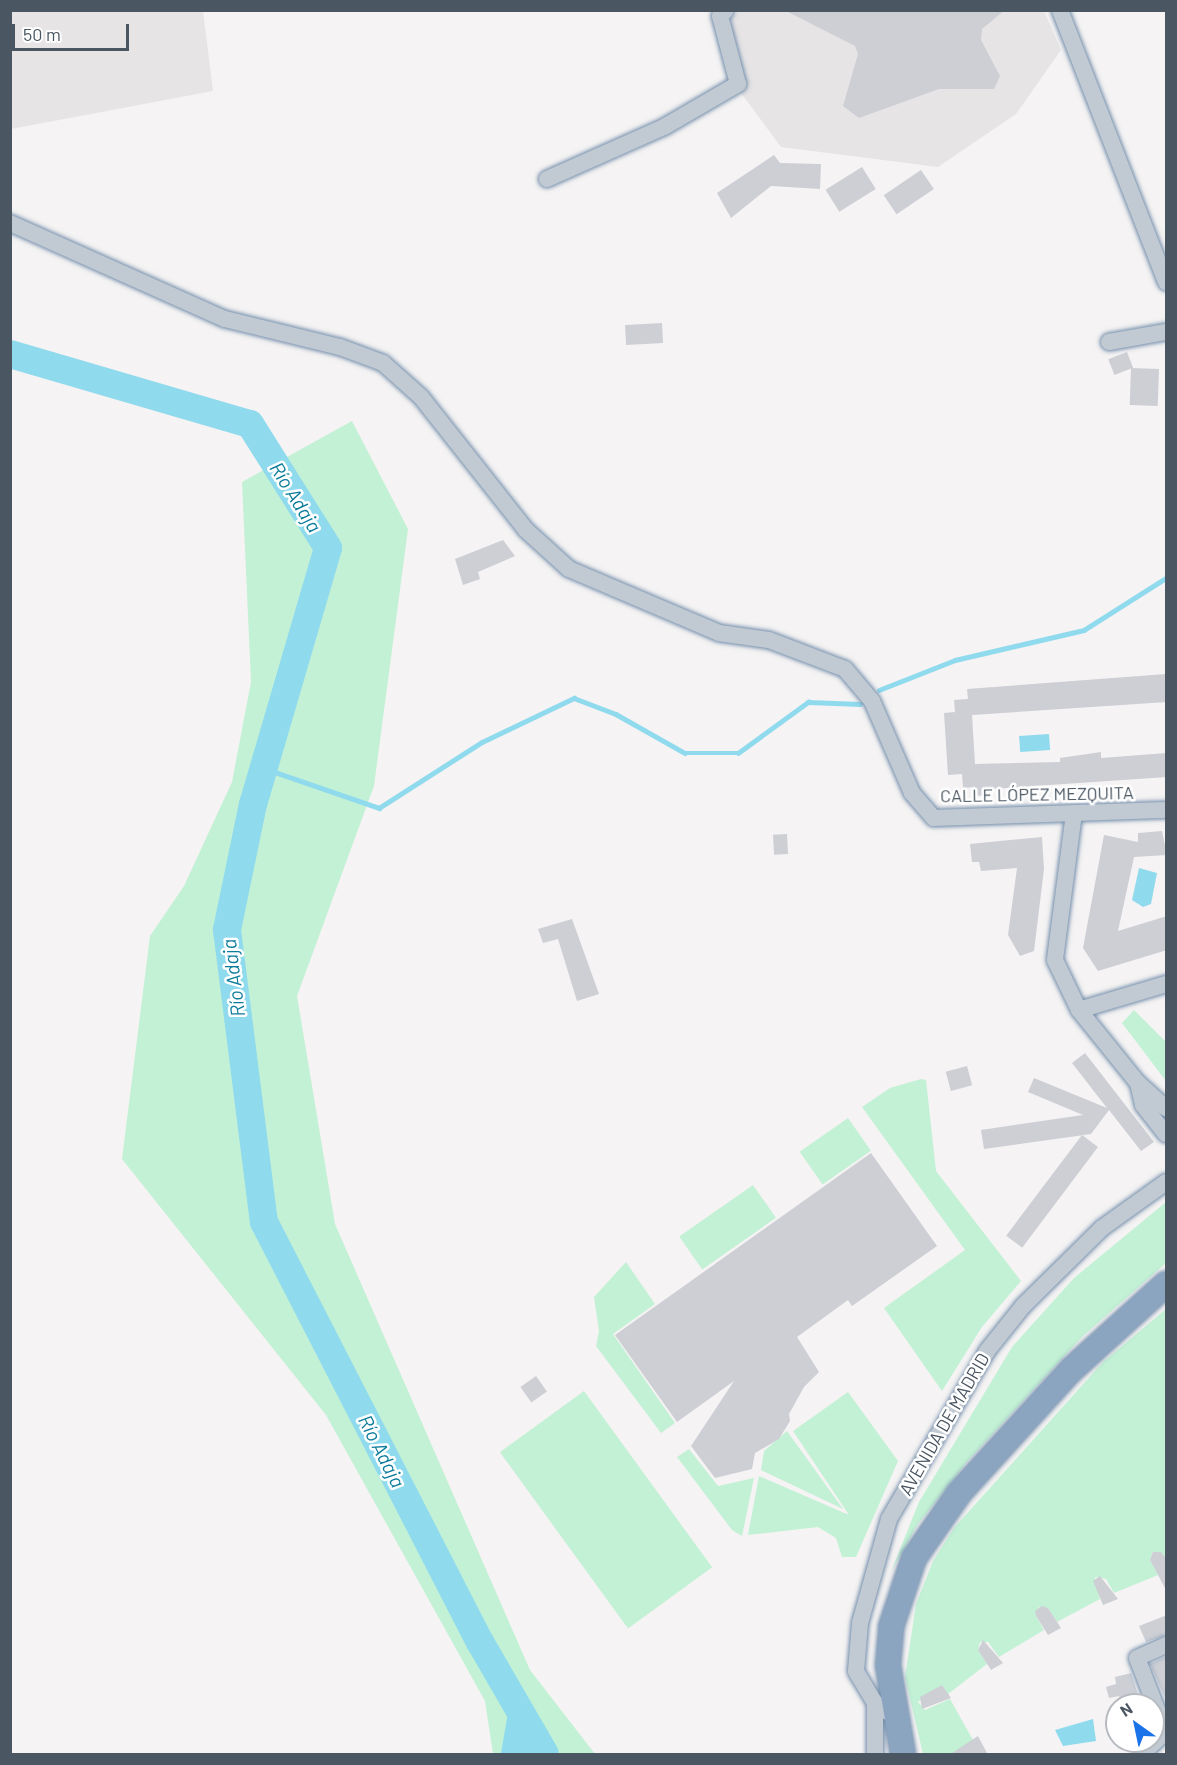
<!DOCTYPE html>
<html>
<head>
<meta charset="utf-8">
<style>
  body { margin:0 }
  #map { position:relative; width:1177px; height:1765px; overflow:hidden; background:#f5f3f3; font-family:Barlow,sans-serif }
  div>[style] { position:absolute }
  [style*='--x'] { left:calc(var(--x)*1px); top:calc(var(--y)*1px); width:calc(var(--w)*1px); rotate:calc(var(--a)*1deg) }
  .education>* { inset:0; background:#e6e4e5 }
  .green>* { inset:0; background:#c3f1d5; transform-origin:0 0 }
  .water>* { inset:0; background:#90daee; transform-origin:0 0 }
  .stream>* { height:4.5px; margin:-2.25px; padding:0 2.25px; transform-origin:2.25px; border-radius:2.25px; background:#90daee }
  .river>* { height:28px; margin:-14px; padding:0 14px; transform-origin:14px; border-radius:14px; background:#90daee }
  .building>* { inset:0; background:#cdcfd5; transform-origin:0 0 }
  .roads { filter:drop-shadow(0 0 2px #7690ad) drop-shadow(0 0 2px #7690ad) }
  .minor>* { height:16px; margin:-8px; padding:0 8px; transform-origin:8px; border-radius:8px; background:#c1cad2 }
  .highway>* { height:24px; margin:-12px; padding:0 12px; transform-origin:12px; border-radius:12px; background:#8ba5c1 }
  span { translate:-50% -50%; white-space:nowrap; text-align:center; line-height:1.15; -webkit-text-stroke:5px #fff; paint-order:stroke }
  .street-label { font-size:18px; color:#4a5661 }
  .water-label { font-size:20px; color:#0c7c9b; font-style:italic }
  .frame { position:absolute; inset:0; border:12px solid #4a5661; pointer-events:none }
  .north { position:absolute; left:1105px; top:1693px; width:60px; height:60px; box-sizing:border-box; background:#fff; border:2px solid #b7bbc0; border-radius:50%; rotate:327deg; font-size:16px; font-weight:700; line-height:24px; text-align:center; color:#4a5661 }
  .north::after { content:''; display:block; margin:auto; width:21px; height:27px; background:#1a73e8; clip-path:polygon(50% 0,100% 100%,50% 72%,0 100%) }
  .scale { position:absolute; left:12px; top:24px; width:117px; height:27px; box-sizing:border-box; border:3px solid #4a5661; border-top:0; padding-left:8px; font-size:18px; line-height:21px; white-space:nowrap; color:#4a5661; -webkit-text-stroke:4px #fff; paint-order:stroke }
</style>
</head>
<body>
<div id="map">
  <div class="education">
    <div style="clip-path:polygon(11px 10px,203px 11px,213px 91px,11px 129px)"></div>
    <div style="clip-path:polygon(739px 10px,1044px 11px,1061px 50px,1016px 114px,938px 167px,781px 147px,738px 89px,747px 86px,730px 20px)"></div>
  </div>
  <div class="green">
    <div style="clip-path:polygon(352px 421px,408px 529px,374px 786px,297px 996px,335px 1224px,530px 1670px,595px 1754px,493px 1754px,485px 1701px,326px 1415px,122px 1159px,150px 936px,184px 886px,232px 782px,251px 682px,242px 482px)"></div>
    <div style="clip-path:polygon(1134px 1010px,1166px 1042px,1166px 1081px,1122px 1023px)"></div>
    <div style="clip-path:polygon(921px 1079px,926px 1080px,936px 1171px,1021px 1281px,982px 1327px,942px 1391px,884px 1308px,965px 1250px,862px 1107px,890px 1088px)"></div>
    <div style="left:848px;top:1118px;width:40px;height:59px;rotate:55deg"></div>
    <div style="left:753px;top:1185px;width:40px;height:90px;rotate:55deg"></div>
    <div style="clip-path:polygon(1166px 1202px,1166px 1263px,1082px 1337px,967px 1462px,918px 1524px,891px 1572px,919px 1502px,1012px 1347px,1074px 1278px)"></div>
    <div style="clip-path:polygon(626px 1262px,655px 1304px,613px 1334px,675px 1423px,661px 1433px,596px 1346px,599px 1331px,594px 1297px)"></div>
    <div style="clip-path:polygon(1166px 1309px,1166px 1560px,1161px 1552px,1153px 1552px,1150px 1560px,1158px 1575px,1114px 1593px,1106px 1579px,1095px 1577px,1100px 1599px,1057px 1622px,1048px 1608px,1039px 1607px,1036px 1616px,1044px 1630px,999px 1657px,988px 1642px,980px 1642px,978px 1650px,987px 1664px,948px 1694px,942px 1685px,918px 1702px,925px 1710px,950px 1699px,973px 1740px,956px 1754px,923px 1754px,905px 1677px,916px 1604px,933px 1561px,954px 1528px,1103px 1362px)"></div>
    <div style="left:584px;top:1391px;width:218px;height:104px;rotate:54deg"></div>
    <div style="clip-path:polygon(848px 1392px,898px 1461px,856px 1557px,842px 1557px,836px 1538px,818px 1527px,748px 1535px,759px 1476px,849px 1515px,793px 1431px)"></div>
    <div style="clip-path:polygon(787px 1431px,843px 1509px,761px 1470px,764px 1451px)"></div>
    <div style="clip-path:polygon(689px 1449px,718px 1486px,754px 1478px,742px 1536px,732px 1530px,677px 1457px)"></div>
  </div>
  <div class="water">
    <div style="left:1049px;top:734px;width:16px;height:30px;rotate:86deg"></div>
    <div style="clip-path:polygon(1139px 868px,1157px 873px,1151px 904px,1143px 907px,1132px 900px)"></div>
    <div style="clip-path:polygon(1093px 1719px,1096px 1741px,1063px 1746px,1055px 1730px)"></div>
  </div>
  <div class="stream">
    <div style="--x:879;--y:690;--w:82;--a:-21.5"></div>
    <div style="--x:955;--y:660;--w:132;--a:-13.1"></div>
    <div style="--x:1084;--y:630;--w:97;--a:-32.4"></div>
    <div style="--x:263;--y:768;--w:123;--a:19"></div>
    <div style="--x:379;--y:808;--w:122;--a:-32.7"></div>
    <div style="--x:482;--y:742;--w:102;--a:-25.6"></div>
    <div style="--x:574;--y:698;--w:45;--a:20.9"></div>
    <div style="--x:616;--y:714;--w:79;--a:29.5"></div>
    <div style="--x:685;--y:753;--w:53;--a:0"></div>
    <div style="--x:738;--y:753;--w:87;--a:-36.1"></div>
    <div style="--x:808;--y:702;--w:52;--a:2.2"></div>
  </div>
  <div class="river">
    <div style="--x:10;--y:354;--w:250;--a:16.3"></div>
    <div style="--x:250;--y:424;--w:146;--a:57.8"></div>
    <div style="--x:328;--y:548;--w:267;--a:106.3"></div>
    <div style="--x:253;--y:804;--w:129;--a:101.7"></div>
    <div style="--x:227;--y:930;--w:294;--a:82.8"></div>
    <div style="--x:264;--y:1222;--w:472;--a:62.8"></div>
    <div style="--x:480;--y:1642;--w:129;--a:59.9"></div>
    <div style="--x:515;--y:1754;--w:39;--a:-80"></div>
  </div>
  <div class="building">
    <div style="clip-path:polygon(784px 10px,1005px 10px,982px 29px,981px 40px,1000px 76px,994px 89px,939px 89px,859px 118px,843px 106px,858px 54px,855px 46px)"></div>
    <div style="clip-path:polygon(774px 155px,780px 163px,821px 164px,820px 189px,771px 186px,731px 218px,717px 193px)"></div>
    <div style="left:862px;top:167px;width:26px;height:43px;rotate:58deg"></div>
    <div style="left:921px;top:170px;width:23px;height:45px;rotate:56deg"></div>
    <div style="left:662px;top:323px;width:20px;height:37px;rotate:87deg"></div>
    <div style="left:1127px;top:352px;width:17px;height:20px;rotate:69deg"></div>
    <div style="left:1159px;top:369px;width:37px;height:28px;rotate:92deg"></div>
    <div style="clip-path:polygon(503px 540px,515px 556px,478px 572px,480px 579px,463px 585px,455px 559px)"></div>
    <div style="clip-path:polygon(1166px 674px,1167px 702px,972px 715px,975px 764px,1060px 762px,1060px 758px,1101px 752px,1101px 758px,1167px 753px,1167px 777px,991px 789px,992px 795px,975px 796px,974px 787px,963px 788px,962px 774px,948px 775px,944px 713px,955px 712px,954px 700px,968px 699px,967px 689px)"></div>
    <div style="clip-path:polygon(1162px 831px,1167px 855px,1134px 857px,1118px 931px,1167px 916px,1167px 950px,1098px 971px,1083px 948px,1104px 835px,1138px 842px,1138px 833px)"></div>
    <div style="left:787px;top:834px;width:20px;height:14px;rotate:87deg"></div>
    <div style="clip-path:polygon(1042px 837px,1044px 869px,1034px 951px,1020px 956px,1008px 935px,1017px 868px,981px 871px,979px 862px,972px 862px,970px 844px)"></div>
    <div style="clip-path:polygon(572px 919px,599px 994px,577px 1001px,558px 939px,543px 943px,538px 929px)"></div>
    <div style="clip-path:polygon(1085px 1053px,1154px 1142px,1141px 1151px,1109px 1110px,1091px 1134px,984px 1149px,981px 1130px,1083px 1115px,1028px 1092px,1034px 1078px,1107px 1108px,1072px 1063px)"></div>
    <div style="left:967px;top:1066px;width:20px;height:22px;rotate:75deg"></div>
    <div style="left:1082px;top:1135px;width:20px;height:126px;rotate:37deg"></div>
    <div style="clip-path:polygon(871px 1153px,937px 1246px,852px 1306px,848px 1300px,797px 1337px,819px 1372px,804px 1387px,789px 1414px,790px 1421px,779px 1439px,755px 1453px,752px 1469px,715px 1478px,691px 1446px,734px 1381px,677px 1422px,615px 1335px)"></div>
    <div style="left:536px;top:1376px;width:19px;height:19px;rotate:55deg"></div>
    <div style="clip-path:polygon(1153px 1552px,1161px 1552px,1167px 1560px,1167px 1592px,1150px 1560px)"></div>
    <div style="clip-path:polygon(1100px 1576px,1118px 1599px,1103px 1605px,1093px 1581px)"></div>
    <div style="clip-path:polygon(1042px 1606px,1048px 1608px,1061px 1628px,1048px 1635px,1036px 1616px,1035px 1611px)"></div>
    <div style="clip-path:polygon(1167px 1615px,1167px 1635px,1146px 1642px,1139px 1626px)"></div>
    <div style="clip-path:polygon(983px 1640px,1003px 1663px,991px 1670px,978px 1650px)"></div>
    <div style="clip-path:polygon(1167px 1656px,1167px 1702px,1150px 1664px)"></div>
    <div style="clip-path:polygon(1131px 1673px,1140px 1701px,1121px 1705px,1119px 1696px,1109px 1698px,1106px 1687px,1116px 1684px,1115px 1677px)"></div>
    <div style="clip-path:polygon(942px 1685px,951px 1698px,922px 1709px,920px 1697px)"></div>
    <div style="clip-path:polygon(978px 1736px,988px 1755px,949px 1755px)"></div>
  </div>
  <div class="roads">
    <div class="minor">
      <div style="--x:1060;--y:10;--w:292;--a:68.7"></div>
      <div style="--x:547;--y:179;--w:128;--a:-24"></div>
      <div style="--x:664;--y:127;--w:86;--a:-30.2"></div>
      <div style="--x:738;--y:84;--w:70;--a:-104.8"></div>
      <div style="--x:720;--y:16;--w:8;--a:-45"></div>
      <div style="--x:10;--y:223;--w:235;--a:24.1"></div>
      <div style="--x:225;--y:319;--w:118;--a:13.7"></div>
      <div style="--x:340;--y:347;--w:46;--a:20.4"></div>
      <div style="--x:383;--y:363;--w:51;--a:41.8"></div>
      <div style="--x:421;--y:397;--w:169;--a:51.7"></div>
      <div style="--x:526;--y:530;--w:58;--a:42.2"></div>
      <div style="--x:569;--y:569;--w:163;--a:23.1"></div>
      <div style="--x:719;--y:633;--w:50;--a:8"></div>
      <div style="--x:769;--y:640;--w:81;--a:20.9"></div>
      <div style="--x:845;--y:669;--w:42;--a:49.8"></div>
      <div style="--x:872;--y:701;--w:100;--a:66.5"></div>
      <div style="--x:912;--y:793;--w:33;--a:49"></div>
      <div style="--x:934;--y:818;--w:232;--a:-2"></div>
      <div style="--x:1109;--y:342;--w:58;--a:-10"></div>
      <div style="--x:1074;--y:813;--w:148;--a:97.4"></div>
      <div style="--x:1055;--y:960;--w:55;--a:64.4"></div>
      <div style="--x:1079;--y:1010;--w:94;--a:51.1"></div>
      <div style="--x:1138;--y:1083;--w:38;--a:42"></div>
      <div style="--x:1079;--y:1010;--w:91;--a:-16.6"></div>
      <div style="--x:1138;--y:1083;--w:23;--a:77"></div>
      <div style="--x:1143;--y:1105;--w:37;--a:52"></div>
      <div style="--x:894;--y:1716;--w:23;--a:-146"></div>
      <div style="--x:875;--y:1703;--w:37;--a:-121"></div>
      <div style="--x:856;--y:1671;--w:48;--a:-85.2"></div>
      <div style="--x:860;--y:1623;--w:108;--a:-74.4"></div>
      <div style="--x:889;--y:1519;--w:194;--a:-59.7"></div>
      <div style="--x:987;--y:1351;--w:58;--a:-51.3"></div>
      <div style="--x:1023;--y:1306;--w:111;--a:-44.6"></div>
      <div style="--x:1102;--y:1228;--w:79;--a:-35.7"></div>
      <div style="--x:1166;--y:1733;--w:80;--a:-111.1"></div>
      <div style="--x:1137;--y:1658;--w:32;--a:-24"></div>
      <div style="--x:875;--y:1754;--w:51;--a:-90"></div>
      <div style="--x:1142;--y:1754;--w:33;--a:-43"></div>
    </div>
    <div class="highway">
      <div style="--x:903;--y:1754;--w:90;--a:-99.6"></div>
      <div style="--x:888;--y:1665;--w:38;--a:-85"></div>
      <div style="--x:891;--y:1627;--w:73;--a:-71.6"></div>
      <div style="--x:914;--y:1558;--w:79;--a:-55.3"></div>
      <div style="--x:959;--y:1493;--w:166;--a:-47.7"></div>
      <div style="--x:1071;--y:1370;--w:128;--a:-42.2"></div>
    </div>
  </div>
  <div class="street-label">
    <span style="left:1037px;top:794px;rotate:-1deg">CALLE LÓPEZ MEZQUITA</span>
    <span style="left:944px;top:1424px;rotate:-60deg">AVENIDA DE MADRID</span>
  </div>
  <div class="water-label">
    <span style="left:296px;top:497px;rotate:58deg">Río Adaja</span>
    <span style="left:233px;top:978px;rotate:-97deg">Río Adaja</span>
    <span style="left:382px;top:1451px;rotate:63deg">Río Adaja</span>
  </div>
  <div class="frame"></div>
  <div class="north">N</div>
  <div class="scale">50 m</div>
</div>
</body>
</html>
